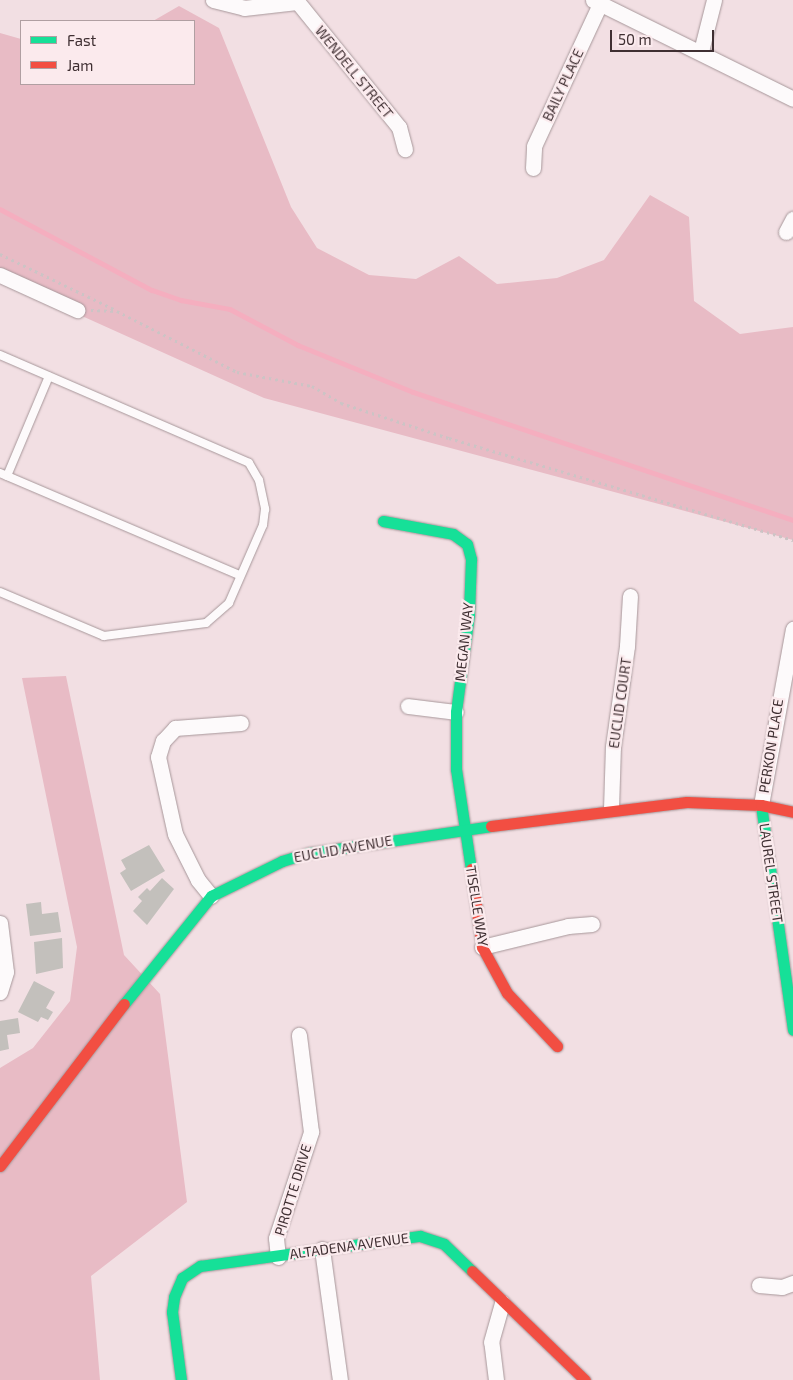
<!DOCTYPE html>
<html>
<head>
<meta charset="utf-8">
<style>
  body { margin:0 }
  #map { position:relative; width:793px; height:1380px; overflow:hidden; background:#f2dfe3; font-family:"Exo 2",sans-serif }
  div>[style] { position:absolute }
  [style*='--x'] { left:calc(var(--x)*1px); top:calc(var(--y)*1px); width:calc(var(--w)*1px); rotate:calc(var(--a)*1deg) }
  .green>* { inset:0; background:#e8bbc5 }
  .stream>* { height:4.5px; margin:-2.25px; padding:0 2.25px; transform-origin:2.25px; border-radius:2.25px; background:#f5aebf }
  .building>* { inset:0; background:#c3c0bc }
  .path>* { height:2.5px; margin-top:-1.25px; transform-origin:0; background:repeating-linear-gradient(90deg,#ccc4c5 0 2.5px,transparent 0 6.5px) }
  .roads { filter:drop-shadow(0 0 1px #a7979a) drop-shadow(0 0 1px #a7979a) }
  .lane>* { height:8px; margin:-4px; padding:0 4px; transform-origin:4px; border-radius:4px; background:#fdfafb }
  .street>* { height:15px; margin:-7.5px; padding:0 7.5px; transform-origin:7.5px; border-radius:7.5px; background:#fdfafb }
  .fast>* { height:11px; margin:-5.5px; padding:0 5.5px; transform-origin:5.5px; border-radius:5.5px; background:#16e098 }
  .jam>* { height:11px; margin:-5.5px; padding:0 5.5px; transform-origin:5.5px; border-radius:5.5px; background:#f24e42 }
  span { translate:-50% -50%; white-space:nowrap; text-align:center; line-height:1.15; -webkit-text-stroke:4.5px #fbeaed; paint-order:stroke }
  .street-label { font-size:14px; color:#3f2f32 }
  .legend { position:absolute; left:20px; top:20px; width:175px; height:65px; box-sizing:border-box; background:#fbeaed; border:1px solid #b09fa2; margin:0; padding:6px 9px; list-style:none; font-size:15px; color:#3f2f32 }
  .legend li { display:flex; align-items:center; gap:10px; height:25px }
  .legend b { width:25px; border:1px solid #b09fa2 }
  .scale { position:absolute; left:610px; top:30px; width:104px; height:22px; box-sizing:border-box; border:2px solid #3f2f32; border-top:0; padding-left:6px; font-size:15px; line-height:18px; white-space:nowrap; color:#3f2f32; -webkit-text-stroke:4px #fbeaed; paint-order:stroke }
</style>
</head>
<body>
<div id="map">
  <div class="green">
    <div style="clip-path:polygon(179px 6px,219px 28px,291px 207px,317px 248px,369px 275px,416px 279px,459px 256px,497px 284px,557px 278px,604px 260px,650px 195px,689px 217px,694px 301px,740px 334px,793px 327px,793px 540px,264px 398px,0 279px,0 33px,21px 39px,21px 84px,194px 84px,194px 21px,153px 21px)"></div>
    <div style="clip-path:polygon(66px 676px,124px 955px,160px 994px,187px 1202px,91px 1276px,100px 1380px,0 1380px,0 1068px,33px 1048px,70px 1001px,77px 947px,22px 678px)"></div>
  </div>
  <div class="stream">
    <div style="--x:0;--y:209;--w:172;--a:28.1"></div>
    <div style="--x:152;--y:290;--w:31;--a:19"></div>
    <div style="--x:181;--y:300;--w:50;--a:10.4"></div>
    <div style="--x:230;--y:309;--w:77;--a:27.9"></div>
    <div style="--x:298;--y:345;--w:124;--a:22.2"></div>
    <div style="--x:413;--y:392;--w:401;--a:18.6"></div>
  </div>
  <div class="building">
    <div style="clip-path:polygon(149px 845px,165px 871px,131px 891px,120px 873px,126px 869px,121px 860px)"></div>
    <div style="clip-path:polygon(162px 878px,174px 889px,147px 925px,133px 911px,142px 901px,138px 897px,147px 888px,150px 891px)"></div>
    <div style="clip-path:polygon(41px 902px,42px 914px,58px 912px,61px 932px,30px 936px,26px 904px)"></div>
    <div style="clip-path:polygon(62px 938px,63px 968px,36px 974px,34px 942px)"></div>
    <div style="clip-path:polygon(34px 981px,55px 992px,46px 1008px,53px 1012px,48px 1020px,41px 1017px,38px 1022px,18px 1012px)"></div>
    <div style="clip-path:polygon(18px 1018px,20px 1033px,7px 1035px,9px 1049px,0 1051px,0 1021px)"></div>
  </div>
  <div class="path">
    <div style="--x:0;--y:254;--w:129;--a:25.8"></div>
    <div style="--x:91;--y:310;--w:26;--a:2"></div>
    <div style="--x:117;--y:311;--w:135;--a:26.9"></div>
    <div style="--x:237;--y:372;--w:76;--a:10.6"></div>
    <div style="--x:312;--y:386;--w:34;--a:30"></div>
    <div style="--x:341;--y:403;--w:114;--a:18"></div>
    <div style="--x:449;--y:438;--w:359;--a:16.5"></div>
  </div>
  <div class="roads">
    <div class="lane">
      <div style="--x:0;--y:355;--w:271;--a:23.4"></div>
      <div style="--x:249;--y:463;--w:20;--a:60"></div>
      <div style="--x:259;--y:480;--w:30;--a:78"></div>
      <div style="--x:265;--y:509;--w:16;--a:97"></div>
      <div style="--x:263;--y:525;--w:85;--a:113.6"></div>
      <div style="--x:229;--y:603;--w:30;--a:139"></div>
      <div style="--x:206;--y:623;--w:103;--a:172.7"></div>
      <div style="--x:104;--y:636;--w:113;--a:-157.1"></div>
      <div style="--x:0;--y:473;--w:260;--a:23.1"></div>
      <div style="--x:7;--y:476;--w:108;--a:-67.2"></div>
    </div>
    <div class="street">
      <div style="--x:213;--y:0;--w:32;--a:14"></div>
      <div style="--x:244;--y:8;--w:53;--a:-6.5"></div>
      <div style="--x:296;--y:0;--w:164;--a:51"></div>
      <div style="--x:399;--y:127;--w:23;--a:75"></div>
      <div style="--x:593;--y:0;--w:223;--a:26.3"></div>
      <div style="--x:701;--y:51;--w:53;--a:-75.7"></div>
      <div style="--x:533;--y:168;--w:22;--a:-87"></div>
      <div style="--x:534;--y:146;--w:157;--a:-65.1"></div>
      <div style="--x:786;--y:232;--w:15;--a:-62"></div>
      <div style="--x:0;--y:275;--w:85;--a:24.4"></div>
      <div style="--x:408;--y:706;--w:48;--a:7.1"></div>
      <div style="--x:761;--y:805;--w:179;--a:-79.7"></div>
      <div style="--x:611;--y:809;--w:62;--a:-88.2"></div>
      <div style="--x:613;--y:747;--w:102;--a:-82.1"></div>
      <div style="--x:627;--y:646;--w:50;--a:-86.6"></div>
      <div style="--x:211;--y:896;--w:21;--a:-129"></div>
      <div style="--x:198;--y:880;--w:51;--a:-116.6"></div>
      <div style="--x:175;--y:834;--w:79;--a:-102.4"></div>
      <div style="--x:158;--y:757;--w:17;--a:-73"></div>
      <div style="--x:163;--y:741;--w:18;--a:-47"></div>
      <div style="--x:175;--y:728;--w:66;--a:-4.3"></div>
      <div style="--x:0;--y:923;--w:49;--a:83"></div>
      <div style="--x:6;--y:972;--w:21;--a:107"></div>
      <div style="--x:482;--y:947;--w:89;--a:-13.7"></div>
      <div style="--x:568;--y:926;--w:24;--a:-5"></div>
      <div style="--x:322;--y:1249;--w:132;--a:82.2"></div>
      <div style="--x:278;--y:1257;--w:19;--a:-96"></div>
      <div style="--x:276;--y:1238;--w:112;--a:-71.7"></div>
      <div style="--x:311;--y:1132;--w:98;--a:-97.1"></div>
      <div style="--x:759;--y:1285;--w:23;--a:5"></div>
      <div style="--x:782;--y:1287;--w:12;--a:-20"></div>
      <div style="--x:496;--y:1380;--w:38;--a:-97"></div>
      <div style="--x:491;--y:1342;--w:41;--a:-74.2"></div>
    </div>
    <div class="fast">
      <div style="--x:383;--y:521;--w:71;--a:10.5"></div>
      <div style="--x:453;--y:534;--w:17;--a:36"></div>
      <div style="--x:467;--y:544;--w:16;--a:75"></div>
      <div style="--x:471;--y:559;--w:55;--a:92.1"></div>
      <div style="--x:469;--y:614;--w:99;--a:97.6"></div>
      <div style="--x:456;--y:712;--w:57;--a:90"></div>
      <div style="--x:456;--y:769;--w:101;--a:81.5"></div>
      <div style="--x:761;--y:805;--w:227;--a:81.9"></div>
      <div style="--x:124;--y:1004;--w:139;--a:-51.1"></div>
      <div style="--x:211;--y:896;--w:79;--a:-26.2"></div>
      <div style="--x:282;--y:861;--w:28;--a:-17"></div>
      <div style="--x:309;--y:853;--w:184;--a:-8.4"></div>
      <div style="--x:181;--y:1380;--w:69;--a:-97.5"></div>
      <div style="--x:172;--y:1312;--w:15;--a:-82"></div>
      <div style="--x:174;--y:1297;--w:21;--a:-67"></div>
      <div style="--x:182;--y:1278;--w:22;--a:-34"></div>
      <div style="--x:200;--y:1266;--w:222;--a:-7.8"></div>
      <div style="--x:420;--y:1236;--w:25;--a:18"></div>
      <div style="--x:444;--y:1244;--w:39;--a:44"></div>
    </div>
    <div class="jam">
      <div style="--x:491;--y:826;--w:197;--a:-7"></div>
      <div style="--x:687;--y:802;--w:74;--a:2.3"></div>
      <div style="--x:761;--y:805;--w:33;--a:12"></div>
      <div style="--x:471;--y:869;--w:79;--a:82"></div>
      <div style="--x:482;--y:947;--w:52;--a:61.5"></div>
      <div style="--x:507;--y:993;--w:73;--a:46.7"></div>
      <div style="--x:0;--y:1166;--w:204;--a:-52.6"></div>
      <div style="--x:472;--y:1271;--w:157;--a:44"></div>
    </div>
  </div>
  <div class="street-label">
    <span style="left:354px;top:72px;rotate:51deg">WENDELL STREET</span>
    <span style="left:563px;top:85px;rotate:-65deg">BAILY PLACE</span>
    <span style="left:464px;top:642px;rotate:-84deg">MEGAN WAY</span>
    <span style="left:620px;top:703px;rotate:-82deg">EUCLID COURT</span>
    <span style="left:771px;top:746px;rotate:-81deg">PERKON PLACE</span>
    <span style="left:343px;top:849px;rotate:-10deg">EUCLID AVENUE</span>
    <span style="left:771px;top:873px;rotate:82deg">LAUREL STREET</span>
    <span style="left:477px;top:906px;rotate:81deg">TISELLE WAY</span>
    <span style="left:293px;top:1190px;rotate:-73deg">PIROTTE DRIVE</span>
    <span style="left:349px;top:1246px;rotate:-8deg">ALTADENA AVENUE</span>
  </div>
  <ul class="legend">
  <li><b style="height:6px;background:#16e098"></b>Fast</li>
  <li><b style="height:6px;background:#f24e42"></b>Jam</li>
  </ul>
  <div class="scale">50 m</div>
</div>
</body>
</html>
